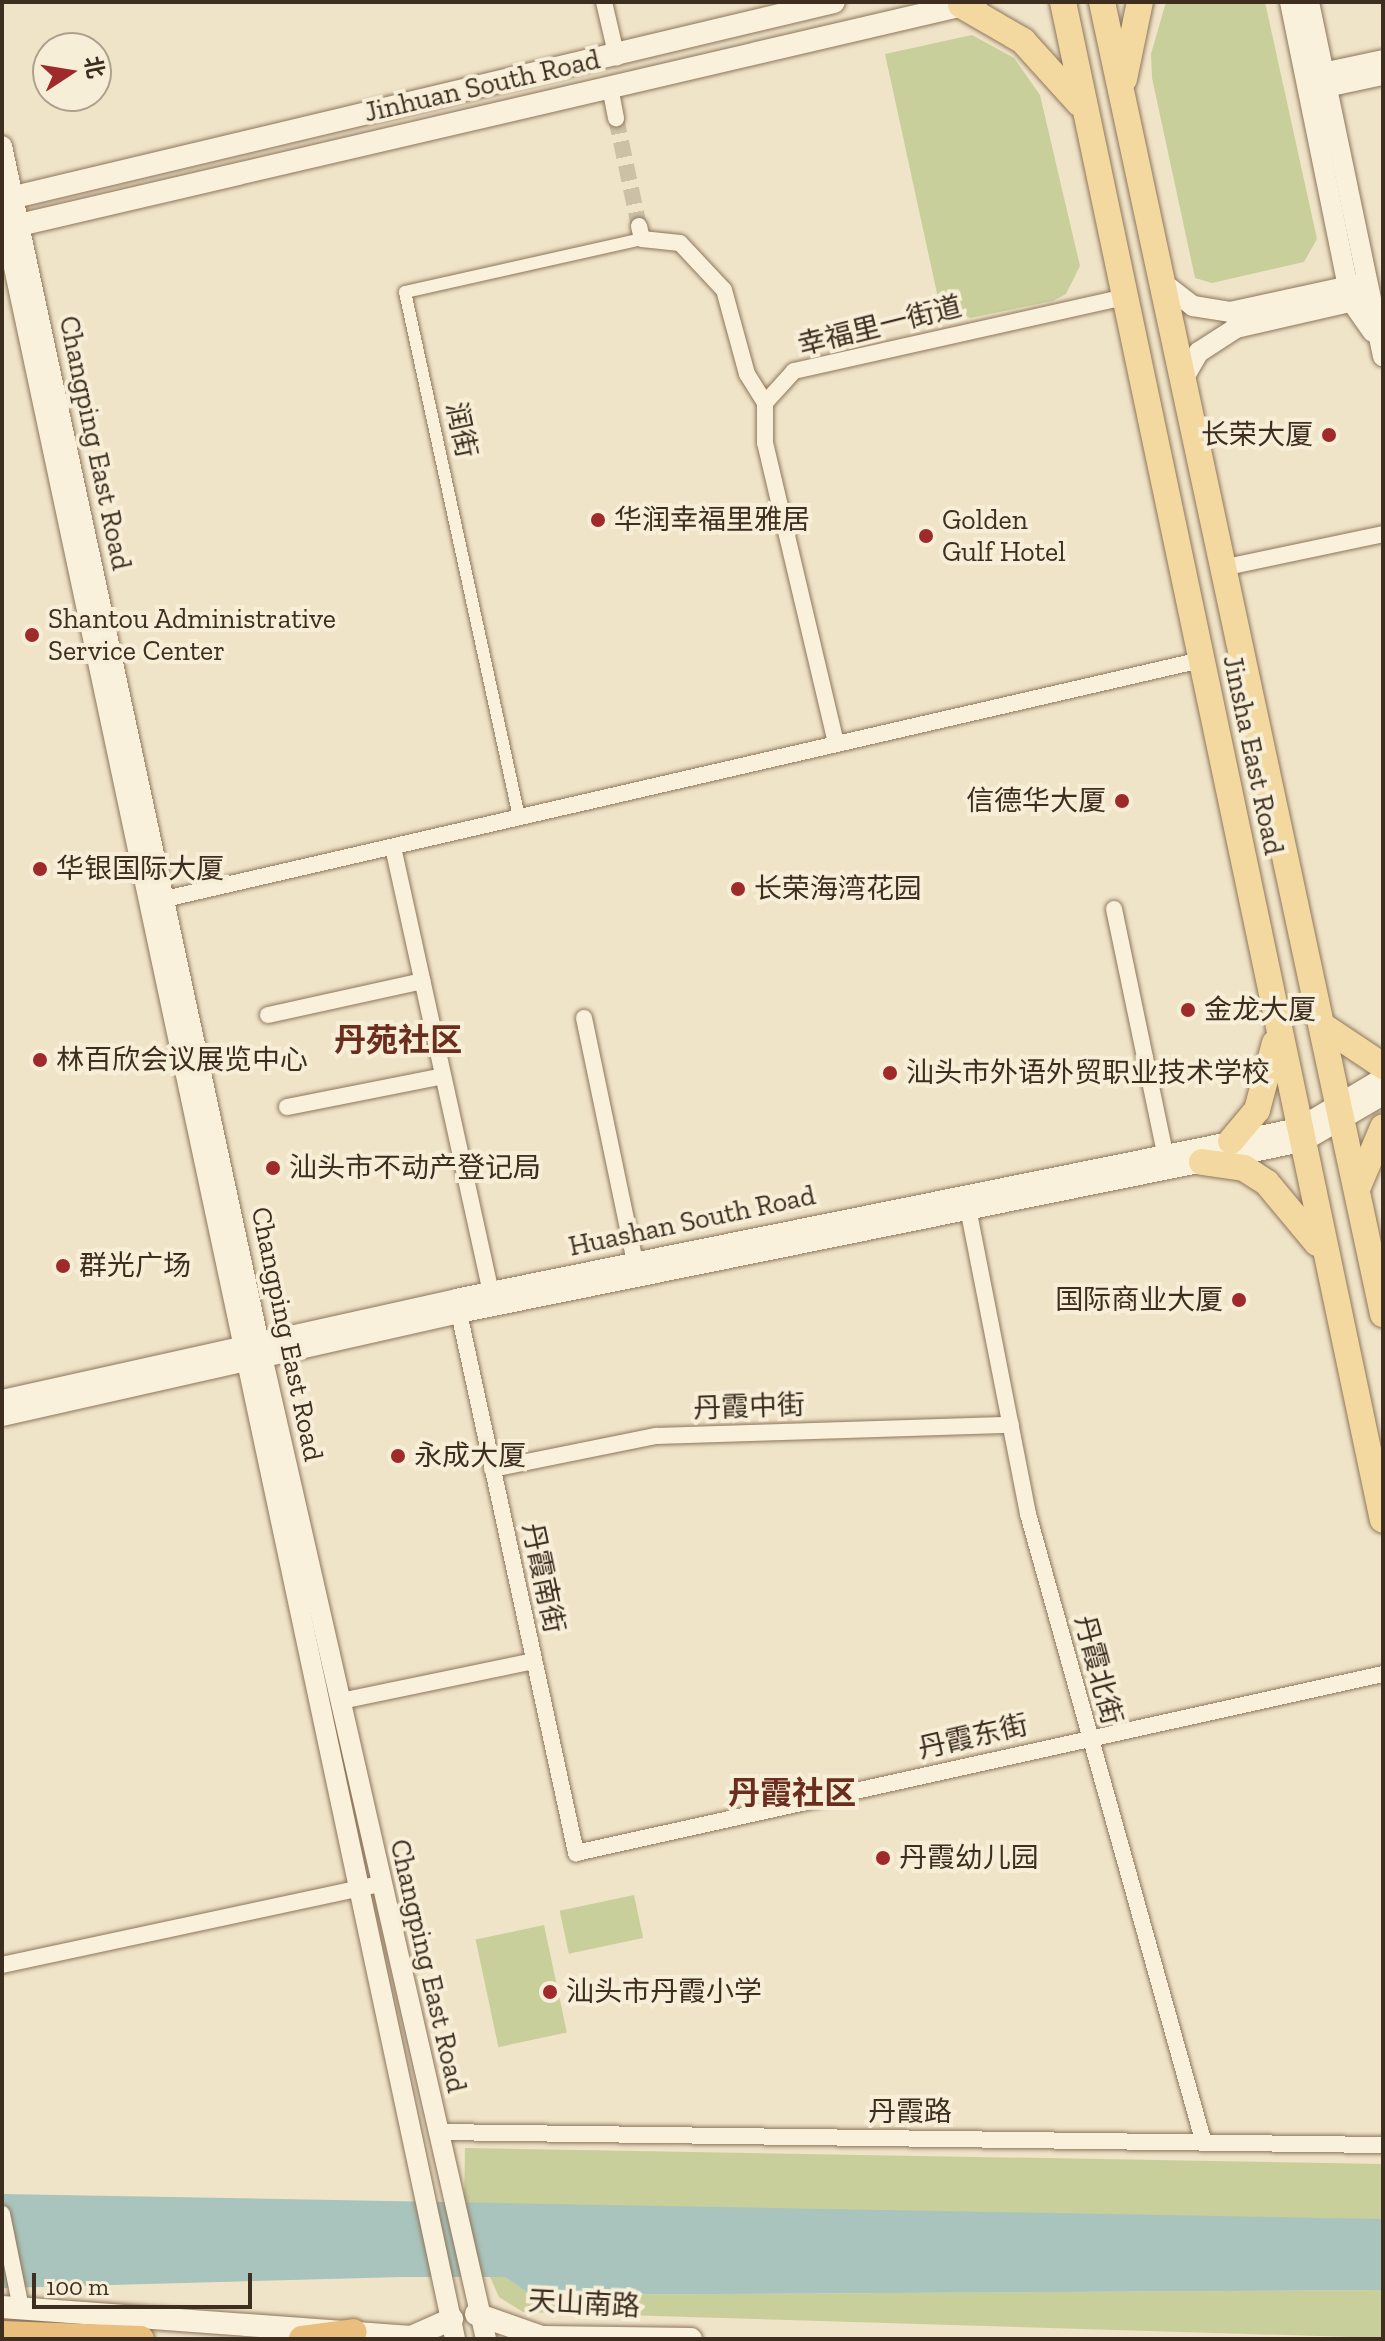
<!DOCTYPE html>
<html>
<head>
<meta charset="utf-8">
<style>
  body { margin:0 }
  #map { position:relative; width:1385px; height:2341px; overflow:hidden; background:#f0e4c8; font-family:"Zilla Slab","Noto Sans SC",serif }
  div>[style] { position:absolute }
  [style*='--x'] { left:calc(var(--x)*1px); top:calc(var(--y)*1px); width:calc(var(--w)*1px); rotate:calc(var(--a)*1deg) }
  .green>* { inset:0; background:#c9cf9b; transform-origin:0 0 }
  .water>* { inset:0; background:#a9c4bc }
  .minor-tunnel>* { height:16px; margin-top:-8px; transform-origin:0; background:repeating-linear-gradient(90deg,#ccc0a6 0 16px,transparent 0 24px) }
  .roads { filter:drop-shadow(0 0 2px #8d765c) drop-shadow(0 0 2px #8d765c) }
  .pedestrian>* { height:12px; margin:-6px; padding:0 6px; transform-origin:6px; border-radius:6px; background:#faf1dc }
  .minor>* { height:16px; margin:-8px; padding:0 8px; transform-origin:8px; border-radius:8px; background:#faf1dc }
  .tertiary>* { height:20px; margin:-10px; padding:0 10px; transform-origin:10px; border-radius:10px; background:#faf1dc }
  .secondary>* { height:22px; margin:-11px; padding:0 11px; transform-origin:11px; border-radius:11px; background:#faf1dc }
  .primary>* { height:26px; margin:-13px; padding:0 13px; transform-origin:13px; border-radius:13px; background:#f3d9a0 }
  .trunk>* { height:26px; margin:-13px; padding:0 13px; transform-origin:13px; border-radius:13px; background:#eabe7c }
  .dots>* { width:22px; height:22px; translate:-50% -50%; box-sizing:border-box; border:4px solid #f7eed8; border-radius:50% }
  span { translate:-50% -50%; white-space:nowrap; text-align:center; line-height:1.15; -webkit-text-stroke:8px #f7eed8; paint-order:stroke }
  .street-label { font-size:28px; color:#3d2e20 }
  .poi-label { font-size:28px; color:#3d2e20 }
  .right { translate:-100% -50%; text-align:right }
  .left { translate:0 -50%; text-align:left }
  .quarter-label { font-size:32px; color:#6b2e1e; font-weight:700 }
  .frame { position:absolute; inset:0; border:4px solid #3d2e20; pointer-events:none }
  .north { position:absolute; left:32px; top:32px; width:80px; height:80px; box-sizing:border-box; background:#f7eed8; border:2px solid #ada18e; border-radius:50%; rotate:78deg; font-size:22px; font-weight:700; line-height:32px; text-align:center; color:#3d2e20 }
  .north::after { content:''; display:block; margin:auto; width:28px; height:36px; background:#9e2a2b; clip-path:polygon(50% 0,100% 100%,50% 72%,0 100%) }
  .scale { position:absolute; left:32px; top:2273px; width:220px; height:36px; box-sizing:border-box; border:4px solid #3d2e20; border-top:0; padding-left:10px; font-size:24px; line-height:28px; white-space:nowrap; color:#3d2e20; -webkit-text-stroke:6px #f7eed8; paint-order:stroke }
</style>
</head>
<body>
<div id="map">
  <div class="green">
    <div style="clip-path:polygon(1166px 2px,1265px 2px,1317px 239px,1304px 262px,1212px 283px,1195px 278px,1152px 78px,1151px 54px)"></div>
    <div style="clip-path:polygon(972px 35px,1014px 58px,1040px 95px,1080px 266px,1066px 294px,1053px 301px,970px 318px,938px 298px,885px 54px)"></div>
    <div style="left:634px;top:1895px;width:44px;height:76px;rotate:78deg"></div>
    <div style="left:544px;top:1925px;width:110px;height:70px;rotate:78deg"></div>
    <div style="left:465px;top:2148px;width:918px;height:56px;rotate:1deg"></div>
    <div style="clip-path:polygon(490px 2277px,505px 2277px,531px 2295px,1383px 2290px,1383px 2338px,523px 2312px,499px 2297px)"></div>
  </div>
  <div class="water">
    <div style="clip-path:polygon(2px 2194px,1383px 2219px,1383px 2290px,531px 2295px,505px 2277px,402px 2277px,2px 2288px)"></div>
  </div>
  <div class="minor-tunnel">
    <div style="--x:616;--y:118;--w:110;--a:78"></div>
  </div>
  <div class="roads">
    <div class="pedestrian">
      <div style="--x:519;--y:817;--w:537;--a:-102.25"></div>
      <div style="--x:405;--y:292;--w:243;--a:-12.6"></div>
    </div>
    <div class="minor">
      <div style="--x:604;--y:2;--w:57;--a:76.9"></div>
      <div style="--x:610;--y:87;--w:32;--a:79"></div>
      <div style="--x:639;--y:226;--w:13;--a:77"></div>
      <div style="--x:642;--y:239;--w:38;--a:6"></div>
      <div style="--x:680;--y:243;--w:64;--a:46.9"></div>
      <div style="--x:724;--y:290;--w:87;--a:74.7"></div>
      <div style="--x:747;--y:374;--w:34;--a:58"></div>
      <div style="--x:1222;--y:568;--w:165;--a:-11.9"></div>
      <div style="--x:836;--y:743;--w:308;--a:-103.3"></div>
      <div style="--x:765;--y:443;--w:40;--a:-90"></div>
      <div style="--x:765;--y:403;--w:43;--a:-47.8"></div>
      <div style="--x:794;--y:371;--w:339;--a:-12.6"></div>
      <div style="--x:393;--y:847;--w:455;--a:77.6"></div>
      <div style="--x:165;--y:899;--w:1063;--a:-12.99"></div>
      <div style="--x:1114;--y:909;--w:250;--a:78.2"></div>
      <div style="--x:268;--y:1015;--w:158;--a:-12.4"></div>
      <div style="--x:584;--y:1018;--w:249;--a:78.2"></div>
      <div style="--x:287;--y:1107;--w:159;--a:-11.2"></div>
      <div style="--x:968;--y:1208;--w:312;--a:78.9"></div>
      <div style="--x:1028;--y:1514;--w:650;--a:74.38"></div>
      <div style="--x:459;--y:1313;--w:553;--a:77.77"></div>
      <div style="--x:576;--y:1853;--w:827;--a:-12.51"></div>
      <div style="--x:492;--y:1469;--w:167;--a:-11.4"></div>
      <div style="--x:656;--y:1436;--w:355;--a:-1.8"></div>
      <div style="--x:341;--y:1701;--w:197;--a:-11.7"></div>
      <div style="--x:2;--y:1965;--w:386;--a:-12.1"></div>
      <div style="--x:437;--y:2132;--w:946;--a:0.79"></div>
      <div style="--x:2;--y:2214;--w:96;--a:78.6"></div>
    </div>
    <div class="tertiary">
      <div style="--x:1290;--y:2;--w:305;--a:78.5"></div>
      <div style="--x:1351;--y:301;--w:38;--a:55"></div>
      <div style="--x:1309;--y:2;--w:362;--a:78.2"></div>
      <div style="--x:1313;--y:75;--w:72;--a:-12.1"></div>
      <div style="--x:1317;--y:89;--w:67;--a:-12"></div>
      <div style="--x:2;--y:146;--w:1224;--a:77.88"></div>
      <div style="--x:259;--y:1343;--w:1022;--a:77.16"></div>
      <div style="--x:2;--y:211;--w:2176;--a:77.98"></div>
      <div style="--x:1159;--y:280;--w:43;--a:37.4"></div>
      <div style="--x:1193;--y:306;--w:37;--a:9"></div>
      <div style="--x:1230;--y:312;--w:133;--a:-12.2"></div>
      <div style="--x:1182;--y:381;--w:34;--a:-60"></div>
      <div style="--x:1199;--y:352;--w:44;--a:-33"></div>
      <div style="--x:1236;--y:328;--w:130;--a:-12.9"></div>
      <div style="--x:2;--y:1400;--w:465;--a:-12.5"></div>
      <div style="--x:456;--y:1299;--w:860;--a:-11.47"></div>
      <div style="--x:1299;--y:1128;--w:98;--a:-30.8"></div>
      <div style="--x:2;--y:1416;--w:468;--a:-12.7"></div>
      <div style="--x:459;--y:1313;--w:860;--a:-11.47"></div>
      <div style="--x:1302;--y:1142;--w:94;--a:-30.1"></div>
    </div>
    <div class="secondary">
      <div style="--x:2;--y:200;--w:855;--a:-13.39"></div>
      <div style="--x:2;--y:229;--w:1000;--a:-13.12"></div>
      <div style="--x:2;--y:2307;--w:410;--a:4.2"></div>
      <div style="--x:411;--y:2337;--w:45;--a:-23.7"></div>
      <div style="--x:476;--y:2314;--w:70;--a:19.2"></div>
      <div style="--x:542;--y:2337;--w:149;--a:0.8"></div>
    </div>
    <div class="primary">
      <div style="--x:1063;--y:2;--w:1551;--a:78.1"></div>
      <div style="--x:1102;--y:2;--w:1342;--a:77.91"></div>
      <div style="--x:961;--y:5;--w:72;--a:30.1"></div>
      <div style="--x:1023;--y:41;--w:84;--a:47.9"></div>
      <div style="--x:1124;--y:79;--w:79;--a:-78.3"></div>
      <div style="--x:1326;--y:1028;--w:69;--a:33.7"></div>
      <div style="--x:1231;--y:1141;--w:40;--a:-50"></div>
      <div style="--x:1257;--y:1110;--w:69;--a:-75"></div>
      <div style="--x:1202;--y:1162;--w:42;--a:8.1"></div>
      <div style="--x:1244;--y:1168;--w:27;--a:33"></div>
      <div style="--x:1267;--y:1183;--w:78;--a:50.2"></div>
      <div style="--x:1357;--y:1189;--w:67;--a:-67.2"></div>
    </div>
    <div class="trunk">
      <div style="--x:2;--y:2334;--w:139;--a:2.1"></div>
      <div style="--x:302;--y:2339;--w:52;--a:-7.7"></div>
    </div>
  </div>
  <div class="dots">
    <div style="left:1329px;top:435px;background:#9e2a2b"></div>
    <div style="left:598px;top:520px;background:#9e2a2b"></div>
    <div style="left:926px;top:536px;background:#9e2a2b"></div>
    <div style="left:32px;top:635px;background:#9e2a2b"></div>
    <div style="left:1122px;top:801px;background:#9e2a2b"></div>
    <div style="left:40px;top:869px;background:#9e2a2b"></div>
    <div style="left:738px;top:889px;background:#9e2a2b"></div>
    <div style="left:1188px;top:1010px;background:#9e2a2b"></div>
    <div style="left:40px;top:1060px;background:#9e2a2b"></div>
    <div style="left:890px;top:1073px;background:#9e2a2b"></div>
    <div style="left:273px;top:1168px;background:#9e2a2b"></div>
    <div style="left:63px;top:1266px;background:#9e2a2b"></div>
    <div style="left:1239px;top:1300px;background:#9e2a2b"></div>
    <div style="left:398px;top:1456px;background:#9e2a2b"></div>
    <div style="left:883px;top:1858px;background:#9e2a2b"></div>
    <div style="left:550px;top:1992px;background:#9e2a2b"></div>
  </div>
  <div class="street-label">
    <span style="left:482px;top:86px;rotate:-13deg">Jinhuan South Road</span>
    <span style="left:880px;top:326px;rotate:-14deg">幸福里一街道</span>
    <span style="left:461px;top:430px;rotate:78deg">润街</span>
    <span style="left:95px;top:443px;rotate:78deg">Changping East Road</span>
    <span style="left:1253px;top:755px;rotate:78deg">Jinsha East Road</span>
    <span style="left:692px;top:1221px;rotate:-12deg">Huashan South Road</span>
    <span style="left:287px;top:1334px;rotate:78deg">Changping East Road</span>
    <span style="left:749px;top:1407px;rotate:-2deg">丹霞中街</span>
    <span style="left:543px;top:1578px;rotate:78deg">丹霞南街</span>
    <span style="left:1098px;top:1670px;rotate:75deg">丹霞北街</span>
    <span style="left:973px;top:1737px;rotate:-13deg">丹霞东街</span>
    <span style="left:428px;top:1966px;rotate:77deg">Changping East Road</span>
    <span style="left:910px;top:2112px">丹霞路</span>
    <span style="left:584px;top:2304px;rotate:3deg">天山南路</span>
  </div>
  <div class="poi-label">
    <span class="right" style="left:1313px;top:435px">长荣大厦</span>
    <span class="left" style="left:614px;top:520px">华润幸福里雅居</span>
    <span class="left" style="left:942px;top:536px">Golden<br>Gulf Hotel</span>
    <span class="left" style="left:48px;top:635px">Shantou Administrative<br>Service Center</span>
    <span class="right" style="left:1106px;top:801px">信德华大厦</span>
    <span class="left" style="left:56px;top:869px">华银国际大厦</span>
    <span class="left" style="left:754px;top:889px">长荣海湾花园</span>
    <span class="left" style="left:1204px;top:1010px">金龙大厦</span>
    <span class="left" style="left:56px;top:1060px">林百欣会议展览中心</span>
    <span class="left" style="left:906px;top:1073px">汕头市外语外贸职业技术学校</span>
    <span class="left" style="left:289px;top:1168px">汕头市不动产登记局</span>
    <span class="left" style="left:79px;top:1266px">群光广场</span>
    <span class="right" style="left:1223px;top:1300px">国际商业大厦</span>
    <span class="left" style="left:414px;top:1456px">永成大厦</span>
    <span class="left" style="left:899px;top:1858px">丹霞幼儿园</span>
    <span class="left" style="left:566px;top:1992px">汕头市丹霞小学</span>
  </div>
  <div class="quarter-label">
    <span style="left:398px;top:1040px">丹苑社区</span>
    <span style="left:792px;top:1793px">丹霞社区</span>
  </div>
  <div class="frame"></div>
  <div class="north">北</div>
  <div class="scale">100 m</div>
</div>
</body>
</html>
